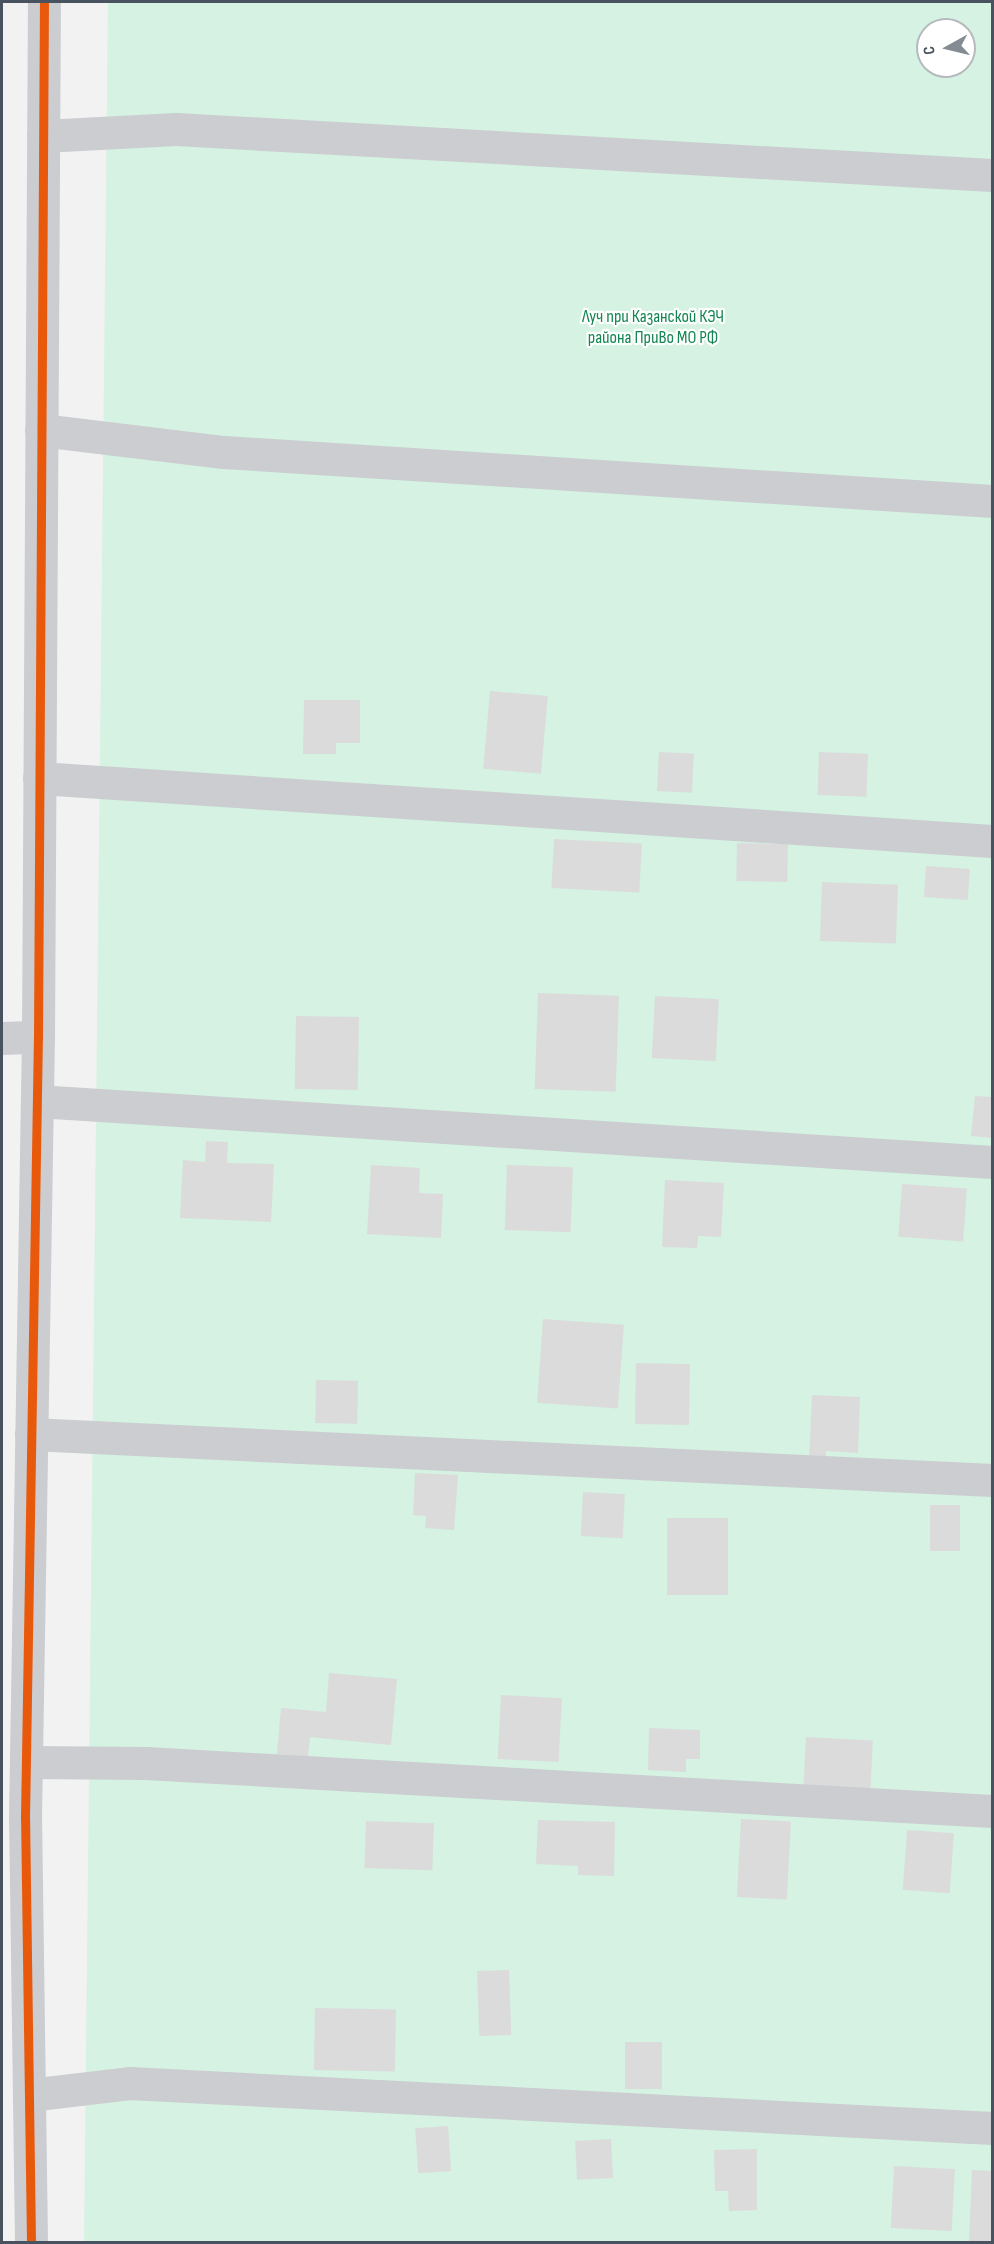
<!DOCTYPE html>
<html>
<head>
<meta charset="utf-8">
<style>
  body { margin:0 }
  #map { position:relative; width:994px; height:2244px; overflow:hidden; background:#f2f2f2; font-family:"Sofia Sans Condensed",sans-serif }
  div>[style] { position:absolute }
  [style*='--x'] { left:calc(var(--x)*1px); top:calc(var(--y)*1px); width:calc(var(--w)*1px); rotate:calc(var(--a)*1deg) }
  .green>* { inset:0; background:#d5f2e2 }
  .building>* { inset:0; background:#dbdbdc; transform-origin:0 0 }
  .minor>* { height:33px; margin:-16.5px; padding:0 16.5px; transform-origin:16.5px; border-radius:16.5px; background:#cbcdd0 }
  .cycleway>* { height:9px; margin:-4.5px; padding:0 4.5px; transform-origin:4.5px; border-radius:4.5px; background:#e8590c }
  span { translate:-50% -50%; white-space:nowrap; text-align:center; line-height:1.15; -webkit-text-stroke:4.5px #fff; paint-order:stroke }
  .park-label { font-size:18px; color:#138652 }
  .frame { position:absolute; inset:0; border:3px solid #48535f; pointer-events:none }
  .north { position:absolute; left:916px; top:18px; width:60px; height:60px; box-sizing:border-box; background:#fff; border:2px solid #b6babf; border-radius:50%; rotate:262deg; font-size:16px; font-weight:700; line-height:24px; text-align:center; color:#48535f }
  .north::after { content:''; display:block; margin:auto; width:21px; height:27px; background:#848b92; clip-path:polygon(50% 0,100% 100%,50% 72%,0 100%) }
</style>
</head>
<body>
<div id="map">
  <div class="green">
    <div style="clip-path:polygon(evenodd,108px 2px,992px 2px,992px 2242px,84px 2242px,108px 2px,928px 30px,964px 30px,964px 66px,928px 66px,928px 30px)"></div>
  </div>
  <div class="building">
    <div style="left:490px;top:691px;width:58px;height:78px;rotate:5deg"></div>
    <div style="clip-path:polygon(304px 700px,360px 700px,360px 743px,336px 743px,336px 754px,303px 754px)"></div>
    <div style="left:659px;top:752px;width:35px;height:39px;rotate:3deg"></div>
    <div style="left:819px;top:752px;width:49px;height:43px;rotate:2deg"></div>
    <div style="left:554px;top:839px;width:88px;height:49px;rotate:3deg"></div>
    <div style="left:737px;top:843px;width:51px;height:38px;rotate:1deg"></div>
    <div style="left:926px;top:866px;width:44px;height:31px;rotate:4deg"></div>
    <div style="left:822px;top:882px;width:76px;height:59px;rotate:2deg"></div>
    <div style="left:538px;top:993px;width:81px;height:96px;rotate:2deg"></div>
    <div style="left:655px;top:996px;width:64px;height:62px;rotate:3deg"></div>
    <div style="left:296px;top:1016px;width:63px;height:73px;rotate:1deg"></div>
    <div style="clip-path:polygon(975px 1096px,992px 1097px,992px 1138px,971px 1136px)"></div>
    <div style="clip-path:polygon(206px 1141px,228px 1142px,227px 1163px,274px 1164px,271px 1222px,180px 1218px,183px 1160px,205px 1162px)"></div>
    <div style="clip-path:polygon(371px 1165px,420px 1168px,419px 1193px,443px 1194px,441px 1238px,367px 1234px)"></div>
    <div style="left:507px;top:1165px;width:66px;height:65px;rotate:2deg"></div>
    <div style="clip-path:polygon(665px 1180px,724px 1183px,721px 1237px,698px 1236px,697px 1248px,662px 1247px)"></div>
    <div style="left:902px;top:1184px;width:65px;height:53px;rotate:4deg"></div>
    <div style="left:543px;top:1319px;width:81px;height:84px;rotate:4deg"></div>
    <div style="left:636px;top:1363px;width:54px;height:61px;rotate:1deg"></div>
    <div style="left:316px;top:1380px;width:42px;height:43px;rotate:1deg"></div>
    <div style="clip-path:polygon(812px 1395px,860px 1397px,858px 1453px,826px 1451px,826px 1462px,809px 1461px)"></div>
    <div style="clip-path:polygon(415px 1473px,458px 1475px,454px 1530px,425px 1528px,426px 1516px,413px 1515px)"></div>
    <div style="left:583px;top:1492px;width:42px;height:44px;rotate:3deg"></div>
    <div style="left:930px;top:1505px;width:30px;height:46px"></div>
    <div style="left:667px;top:1518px;width:61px;height:77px"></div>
    <div style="clip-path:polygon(329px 1673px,397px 1679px,391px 1745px,310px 1737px,308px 1757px,277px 1754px,281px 1708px,326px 1712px)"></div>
    <div style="left:501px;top:1695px;width:61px;height:64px;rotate:3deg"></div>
    <div style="clip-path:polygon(649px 1728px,700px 1730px,700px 1759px,686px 1759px,686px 1772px,648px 1770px)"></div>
    <div style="left:806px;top:1737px;width:67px;height:50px;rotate:3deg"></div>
    <div style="left:741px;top:1819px;width:50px;height:78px;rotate:3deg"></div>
    <div style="clip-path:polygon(538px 1820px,615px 1822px,614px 1876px,578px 1875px,578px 1866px,536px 1864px)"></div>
    <div style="left:366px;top:1821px;width:68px;height:47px;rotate:2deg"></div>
    <div style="left:907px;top:1830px;width:47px;height:60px;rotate:4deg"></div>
    <div style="left:509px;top:1970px;width:65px;height:32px;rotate:88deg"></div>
    <div style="left:315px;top:2008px;width:81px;height:62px;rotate:1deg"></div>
    <div style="left:625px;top:2042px;width:37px;height:47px"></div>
    <div style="left:448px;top:2126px;width:45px;height:33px;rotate:86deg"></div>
    <div style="left:611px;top:2139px;width:39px;height:36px;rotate:87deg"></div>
    <div style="clip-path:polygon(757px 2149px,757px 2210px,729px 2211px,728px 2191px,715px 2191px,714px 2150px)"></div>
    <div style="left:894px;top:2166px;width:61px;height:62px;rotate:3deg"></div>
    <div style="clip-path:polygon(972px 2170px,992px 2171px,992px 2242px,969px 2242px)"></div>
  </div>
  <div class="minor">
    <div style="--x:43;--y:136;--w:133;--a:-3"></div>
    <div style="--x:176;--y:129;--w:817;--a:3.23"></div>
    <div style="--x:41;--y:430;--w:184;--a:6.9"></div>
    <div style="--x:224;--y:452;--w:770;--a:3.65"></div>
    <div style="--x:39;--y:778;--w:955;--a:3.78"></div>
    <div style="--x:2;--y:1038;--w:36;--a:-2"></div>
    <div style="--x:37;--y:1101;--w:957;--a:3.65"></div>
    <div style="--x:31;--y:1434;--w:962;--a:2.74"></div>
    <div style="--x:26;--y:1762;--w:120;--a:0.5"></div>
    <div style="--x:146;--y:1763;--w:847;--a:3.25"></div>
    <div style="--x:29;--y:2095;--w:101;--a:-6.8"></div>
    <div style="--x:129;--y:2083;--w:864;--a:2.98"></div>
    <div style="--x:31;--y:2242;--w:424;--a:-90.8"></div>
    <div style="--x:25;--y:1818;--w:781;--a:-89.05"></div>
    <div style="--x:38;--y:1037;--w:1035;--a:-89.67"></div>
  </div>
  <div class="cycleway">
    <div style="--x:31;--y:2242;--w:424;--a:-90.8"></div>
    <div style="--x:25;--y:1818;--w:781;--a:-89.05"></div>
    <div style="--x:38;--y:1037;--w:1035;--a:-89.67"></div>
  </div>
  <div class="park-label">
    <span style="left:653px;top:328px">Луч при Казанской КЭЧ<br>района ПриВо МО РФ</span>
  </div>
  <div class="frame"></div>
  <div class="north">С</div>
</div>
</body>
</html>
